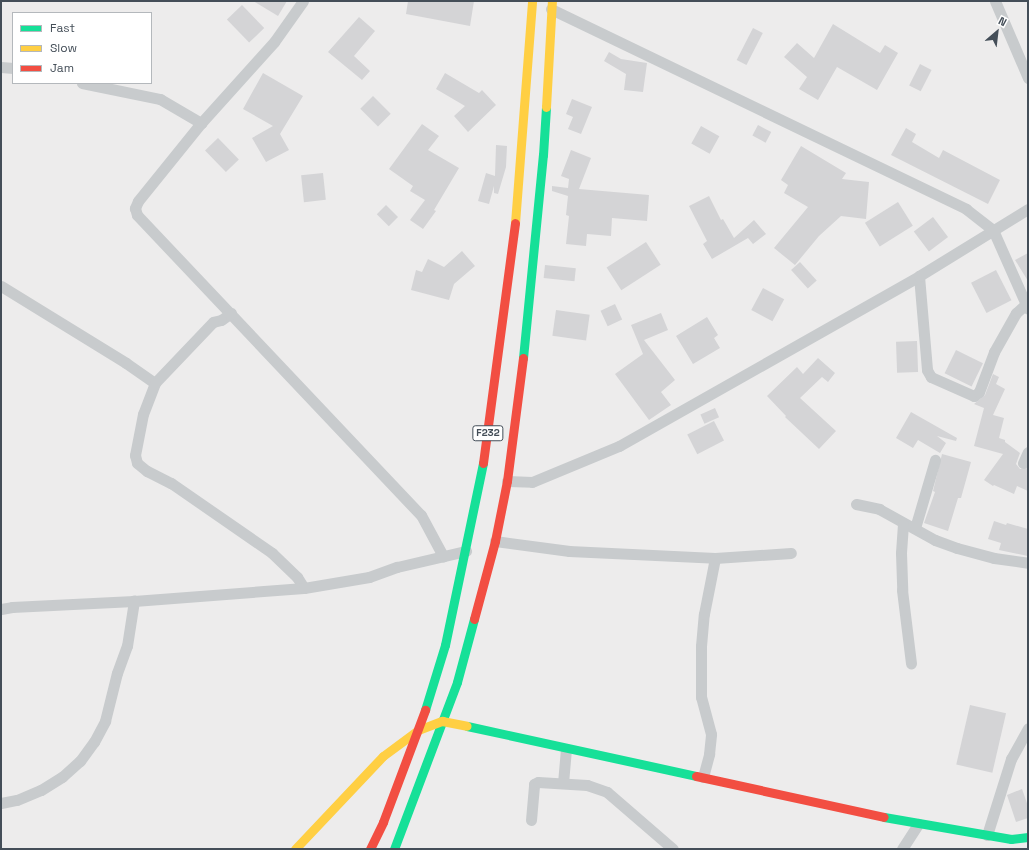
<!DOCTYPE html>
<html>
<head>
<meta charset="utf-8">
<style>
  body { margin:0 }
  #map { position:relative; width:1029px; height:850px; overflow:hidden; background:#edecec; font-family:"Space Grotesk",sans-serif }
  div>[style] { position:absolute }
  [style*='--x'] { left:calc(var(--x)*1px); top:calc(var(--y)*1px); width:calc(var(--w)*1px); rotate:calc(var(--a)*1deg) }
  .building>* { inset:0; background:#d4d4d6; transform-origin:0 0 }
  .street>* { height:11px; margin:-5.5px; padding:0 5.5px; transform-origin:5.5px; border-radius:5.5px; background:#c8cbcd }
  .fast>* { height:9px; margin:-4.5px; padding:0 4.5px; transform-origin:4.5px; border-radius:4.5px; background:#16e098 }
  .slow>* { height:9px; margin:-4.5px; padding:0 4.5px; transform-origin:4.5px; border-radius:4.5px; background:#ffcf43 }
  .jam>* { height:9px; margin:-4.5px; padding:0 4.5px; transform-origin:4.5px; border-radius:4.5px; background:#f24e42 }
  span { translate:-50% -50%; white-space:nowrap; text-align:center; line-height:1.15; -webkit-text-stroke:4px #fff; paint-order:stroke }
  .shield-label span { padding:1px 3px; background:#fff; border:1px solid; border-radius:3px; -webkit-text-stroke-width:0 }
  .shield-label { font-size:10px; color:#444e58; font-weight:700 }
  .frame { position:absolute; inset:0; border:2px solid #444e58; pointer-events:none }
  .legend { position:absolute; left:12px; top:12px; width:140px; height:72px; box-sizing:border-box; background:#fff; border:1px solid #b4b8bc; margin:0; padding:5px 7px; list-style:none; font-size:12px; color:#444e58 }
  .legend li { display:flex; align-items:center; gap:8px; height:20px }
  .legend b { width:20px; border:1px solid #b4b8bc }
  .north { position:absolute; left:977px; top:12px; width:40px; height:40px; -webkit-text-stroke:3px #fff; paint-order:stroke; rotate:28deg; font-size:11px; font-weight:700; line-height:16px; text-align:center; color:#444e58 }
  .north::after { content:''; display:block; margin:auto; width:14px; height:18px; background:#444e58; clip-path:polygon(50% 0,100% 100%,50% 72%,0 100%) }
</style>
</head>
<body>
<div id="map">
  <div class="building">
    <div style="clip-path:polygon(253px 1px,287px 1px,278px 16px)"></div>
    <div style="clip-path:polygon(408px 1px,474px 1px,470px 26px,406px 14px)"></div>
    <div style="left:242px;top:5px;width:32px;height:21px;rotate:46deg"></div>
    <div style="clip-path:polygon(359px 17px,375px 31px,354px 56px,370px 71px,362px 80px,328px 52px)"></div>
    <div style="clip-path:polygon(833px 24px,880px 53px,885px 45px,898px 53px,877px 90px,837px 67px,818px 100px,799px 89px,807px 77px,784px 57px,797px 43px,814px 58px)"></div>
    <div style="left:753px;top:28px;width:11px;height:36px;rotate:27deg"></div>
    <div style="clip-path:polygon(609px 52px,621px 59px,647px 63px,643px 92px,624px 90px,626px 74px,604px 61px)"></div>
    <div style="left:920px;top:64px;width:13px;height:24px;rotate:27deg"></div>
    <div style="clip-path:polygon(263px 73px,303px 96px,280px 134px,289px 150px,266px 162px,252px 138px,273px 126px,243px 109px)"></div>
    <div style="clip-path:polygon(445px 73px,479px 93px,482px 90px,496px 105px,468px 132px,454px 116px,465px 106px,436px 89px)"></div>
    <div style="left:373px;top:96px;width:25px;height:18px;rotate:45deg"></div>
    <div style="clip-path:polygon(572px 99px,592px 107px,581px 134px,568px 129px,573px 117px,566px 114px)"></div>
    <div style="clip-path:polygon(422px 124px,439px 136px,428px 150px,459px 168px,434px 210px,436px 211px,423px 229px,410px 220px,425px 200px,410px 191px,413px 186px,389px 169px)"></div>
    <div style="left:758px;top:125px;width:15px;height:12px;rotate:28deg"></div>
    <div style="left:701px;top:126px;width:21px;height:20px;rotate:29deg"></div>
    <div style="clip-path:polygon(906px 128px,916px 134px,912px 142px,939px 158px,943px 150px,1000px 180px,988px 204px,891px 155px)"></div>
    <div style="left:218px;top:138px;width:30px;height:18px;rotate:46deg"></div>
    <div style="clip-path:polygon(496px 145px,507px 146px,506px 167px,498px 194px,494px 193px,494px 186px,489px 204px,478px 201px,486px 173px,495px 176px)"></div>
    <div style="clip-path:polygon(801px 146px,846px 173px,842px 179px,869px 182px,866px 219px,841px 216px,819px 236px,795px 265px,774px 248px,808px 207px,784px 193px,788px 185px,781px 180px)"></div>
    <div style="clip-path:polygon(571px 150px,591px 158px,579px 189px,649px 195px,647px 221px,612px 218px,611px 236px,587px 234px,586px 246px,566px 244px,569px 216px,566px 215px,568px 196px,552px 191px,552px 186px,568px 188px,569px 179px,561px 176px)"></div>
    <div style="left:323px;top:173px;width:27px;height:22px;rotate:84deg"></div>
    <div style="clip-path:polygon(709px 196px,721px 220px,723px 219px,734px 238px,754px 220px,766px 234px,753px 244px,748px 238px,712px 259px,703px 244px,707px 241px,689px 206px)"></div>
    <div style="left:898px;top:202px;width:28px;height:39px;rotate:58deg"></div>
    <div style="left:386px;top:205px;width:17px;height:13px;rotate:45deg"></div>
    <div style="left:933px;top:217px;width:25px;height:24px;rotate:53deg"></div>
    <div style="left:646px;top:242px;width:27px;height:47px;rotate:57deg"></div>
    <div style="clip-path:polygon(462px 251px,475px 266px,454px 284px,449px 300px,411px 290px,416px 270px,422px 272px,428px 259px,444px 267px)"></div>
    <div style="clip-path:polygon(1028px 253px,1028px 281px,1015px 260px)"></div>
    <div style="left:800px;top:262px;width:25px;height:12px;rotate:48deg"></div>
    <div style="left:545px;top:265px;width:31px;height:13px;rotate:6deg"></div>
    <div style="left:996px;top:270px;width:34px;height:28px;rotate:63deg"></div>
    <div style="left:763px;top:288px;width:24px;height:25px;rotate:28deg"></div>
    <div style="left:615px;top:304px;width:17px;height:16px;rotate:65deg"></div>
    <div style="left:556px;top:310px;width:34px;height:26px;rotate:8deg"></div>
    <div style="clip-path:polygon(661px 313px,668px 330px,644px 340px,675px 380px,661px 392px,671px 405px,649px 420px,615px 374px,643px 354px,631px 325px)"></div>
    <div style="clip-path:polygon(707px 317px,718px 335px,714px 338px,720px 348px,693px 364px,676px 336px)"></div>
    <div style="left:917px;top:341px;width:31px;height:21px;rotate:88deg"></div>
    <div style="left:956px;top:350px;width:30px;height:26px;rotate:26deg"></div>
    <div style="clip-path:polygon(818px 358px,835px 373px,828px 382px,822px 377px,800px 398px,836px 431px,819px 449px,785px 417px,786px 416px,767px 396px,797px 367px,803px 374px)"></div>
    <div style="clip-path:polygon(993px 374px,999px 377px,996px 384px,1005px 389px,993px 415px,1004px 418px,999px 438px,1005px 440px,1005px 442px,1020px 453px,1016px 464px,1020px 469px,1028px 468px,1028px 491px,1017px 486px,1014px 494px,994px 485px,993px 486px,984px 480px,1003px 454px,974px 446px,984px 408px,974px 404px,985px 395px)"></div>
    <div style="left:715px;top:408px;width:10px;height:16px;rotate:66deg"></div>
    <div style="clip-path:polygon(911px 412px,957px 438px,956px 441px,937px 436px,946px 443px,940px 453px,918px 440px,913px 448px,896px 438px)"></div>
    <div style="left:714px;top:421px;width:22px;height:30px;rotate:63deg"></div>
    <div style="clip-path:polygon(942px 454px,971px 462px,961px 498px,958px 498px,948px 531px,924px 523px,935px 492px,933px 491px)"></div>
    <div style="clip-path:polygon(994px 521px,1006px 525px,1007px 523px,1028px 529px,1028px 556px,999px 550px,1001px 543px,988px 539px)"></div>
    <div style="left:970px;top:705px;width:37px;height:61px;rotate:13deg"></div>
    <div style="clip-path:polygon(1022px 789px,1028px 806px,1028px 818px,1016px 822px,1007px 795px)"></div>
  </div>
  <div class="street">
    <div style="--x:303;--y:1;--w:50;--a:125.3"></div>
    <div style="--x:274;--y:42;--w:109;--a:132"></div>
    <div style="--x:201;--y:123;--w:100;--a:128.9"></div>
    <div style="--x:138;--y:201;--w:8;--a:113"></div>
    <div style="--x:135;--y:208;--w:7;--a:74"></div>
    <div style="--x:137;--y:215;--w:413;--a:46.6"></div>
    <div style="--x:421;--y:515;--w:47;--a:61.8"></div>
    <div style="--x:995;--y:1;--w:84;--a:66.8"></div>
    <div style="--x:551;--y:9;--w:461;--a:25.7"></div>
    <div style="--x:966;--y:209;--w:34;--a:38"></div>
    <div style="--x:993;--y:230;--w:86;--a:66.1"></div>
    <div style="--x:1;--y:67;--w:12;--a:5"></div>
    <div style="--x:82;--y:83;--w:80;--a:11.6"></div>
    <div style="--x:160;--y:99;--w:48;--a:30.3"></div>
    <div style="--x:919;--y:276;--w:94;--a:85.1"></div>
    <div style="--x:927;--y:370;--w:8;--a:60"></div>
    <div style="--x:931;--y:377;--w:47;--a:23.8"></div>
    <div style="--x:974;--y:396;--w:6;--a:-39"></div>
    <div style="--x:979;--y:392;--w:43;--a:-69.4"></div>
    <div style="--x:994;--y:352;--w:45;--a:-60.6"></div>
    <div style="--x:1016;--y:313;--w:13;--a:-42"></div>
    <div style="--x:1;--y:286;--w:147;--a:31.6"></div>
    <div style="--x:126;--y:363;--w:35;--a:35"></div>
    <div style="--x:231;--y:313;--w:12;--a:145"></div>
    <div style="--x:221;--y:320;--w:8;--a:166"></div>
    <div style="--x:213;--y:322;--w:84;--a:133.6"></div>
    <div style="--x:155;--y:383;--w:33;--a:111"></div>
    <div style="--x:143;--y:414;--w:42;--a:101"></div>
    <div style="--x:135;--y:455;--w:8;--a:76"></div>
    <div style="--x:137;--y:463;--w:13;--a:39"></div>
    <div style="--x:147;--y:471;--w:27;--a:27"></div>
    <div style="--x:171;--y:483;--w:123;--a:34.7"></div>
    <div style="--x:272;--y:553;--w:35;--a:44"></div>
    <div style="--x:297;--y:577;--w:13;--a:58"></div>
    <div style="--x:1023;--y:463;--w:12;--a:-66"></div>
    <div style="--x:507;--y:481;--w:25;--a:2"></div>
    <div style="--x:532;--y:482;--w:94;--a:-22.5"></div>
    <div style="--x:619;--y:446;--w:345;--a:-29.5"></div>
    <div style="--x:919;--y:276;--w:128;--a:-31.6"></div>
    <div style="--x:856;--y:504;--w:24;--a:12"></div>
    <div style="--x:879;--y:509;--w:64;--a:29"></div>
    <div style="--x:935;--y:540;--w:23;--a:20"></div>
    <div style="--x:957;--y:548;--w:38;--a:15"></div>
    <div style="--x:994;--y:558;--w:34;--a:8"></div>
    <div style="--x:903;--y:524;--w:29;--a:94"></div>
    <div style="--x:901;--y:553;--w:37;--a:88"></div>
    <div style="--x:902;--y:590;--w:74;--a:83"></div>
    <div style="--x:915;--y:528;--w:71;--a:-73.6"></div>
    <div style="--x:495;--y:541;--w:75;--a:7.7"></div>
    <div style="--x:569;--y:551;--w:146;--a:2.7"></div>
    <div style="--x:715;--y:558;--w:76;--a:-3.8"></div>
    <div style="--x:1;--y:609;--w:11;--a:-10"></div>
    <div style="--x:12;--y:607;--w:122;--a:-2.8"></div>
    <div style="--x:134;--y:601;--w:170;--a:-4.4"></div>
    <div style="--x:304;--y:588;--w:66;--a:-9.6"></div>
    <div style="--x:369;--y:577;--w:30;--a:-20"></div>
    <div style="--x:397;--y:567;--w:71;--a:-13.1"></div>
    <div style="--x:703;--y:777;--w:24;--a:-75"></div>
    <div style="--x:709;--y:754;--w:20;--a:-84"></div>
    <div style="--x:711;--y:734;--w:38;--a:-105"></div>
    <div style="--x:701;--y:697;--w:51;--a:-90"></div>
    <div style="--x:701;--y:646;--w:32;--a:-85"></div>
    <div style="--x:704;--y:614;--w:57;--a:-78.9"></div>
    <div style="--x:563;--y:783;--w:34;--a:-85"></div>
    <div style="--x:1;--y:803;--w:16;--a:-11"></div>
    <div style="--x:17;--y:800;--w:26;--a:-23"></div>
    <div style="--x:41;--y:790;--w:25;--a:-32"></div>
    <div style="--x:62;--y:777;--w:24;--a:-42"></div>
    <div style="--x:80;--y:761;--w:24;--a:-54"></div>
    <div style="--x:94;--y:742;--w:24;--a:-62"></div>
    <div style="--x:105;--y:721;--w:49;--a:-76"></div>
    <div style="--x:117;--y:673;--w:29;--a:-70"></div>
    <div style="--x:127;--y:646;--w:46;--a:-81.2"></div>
    <div style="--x:531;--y:820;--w:36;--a:-85"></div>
    <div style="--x:534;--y:784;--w:4;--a:-27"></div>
    <div style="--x:538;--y:782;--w:49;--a:3.5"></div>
    <div style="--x:587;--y:785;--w:21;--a:19"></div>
    <div style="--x:607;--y:792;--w:87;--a:40.8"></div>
    <div style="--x:987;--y:835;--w:80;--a:-72.5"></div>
    <div style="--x:1011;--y:759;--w:35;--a:-61"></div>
    <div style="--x:902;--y:849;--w:30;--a:-57"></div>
  </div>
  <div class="fast">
    <div style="--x:523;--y:358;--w:204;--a:-84.4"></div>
    <div style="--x:543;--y:155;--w:48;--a:-86.4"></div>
    <div style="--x:425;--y:710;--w:68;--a:-72.9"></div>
    <div style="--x:445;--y:645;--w:186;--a:-78.2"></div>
    <div style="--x:467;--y:726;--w:234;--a:12.3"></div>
    <div style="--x:884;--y:817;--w:129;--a:9.8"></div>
    <div style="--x:1011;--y:839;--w:17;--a:-7"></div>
    <div style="--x:394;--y:849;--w:178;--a:-69.3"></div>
    <div style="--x:457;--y:682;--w:65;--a:-74.9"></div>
  </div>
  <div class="slow">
    <div style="--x:546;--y:107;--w:106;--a:-86.8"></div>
    <div style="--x:515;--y:223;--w:223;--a:-85.6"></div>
    <div style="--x:295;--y:849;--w:128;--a:-46.6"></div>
    <div style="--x:383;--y:756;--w:44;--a:-36.6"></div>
    <div style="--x:418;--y:730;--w:26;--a:-21"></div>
    <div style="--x:442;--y:721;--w:25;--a:11"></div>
  </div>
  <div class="jam">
    <div style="--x:483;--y:463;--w:242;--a:-82.4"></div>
    <div style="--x:474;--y:619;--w:81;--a:-74.9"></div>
    <div style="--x:495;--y:541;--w:61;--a:-78.7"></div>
    <div style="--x:507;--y:481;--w:124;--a:-82.6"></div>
    <div style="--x:696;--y:776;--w:192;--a:12.3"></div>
    <div style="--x:370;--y:849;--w:30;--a:-64"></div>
    <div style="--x:383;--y:822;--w:120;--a:-69.4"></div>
  </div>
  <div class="shield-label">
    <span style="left:488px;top:433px">F232</span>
  </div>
  <div class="frame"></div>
  <ul class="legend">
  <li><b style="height:5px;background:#16e098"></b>Fast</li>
  <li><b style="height:5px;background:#ffcf43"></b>Slow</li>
  <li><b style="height:5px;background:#f24e42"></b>Jam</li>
  </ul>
  <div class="north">N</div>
</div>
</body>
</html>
